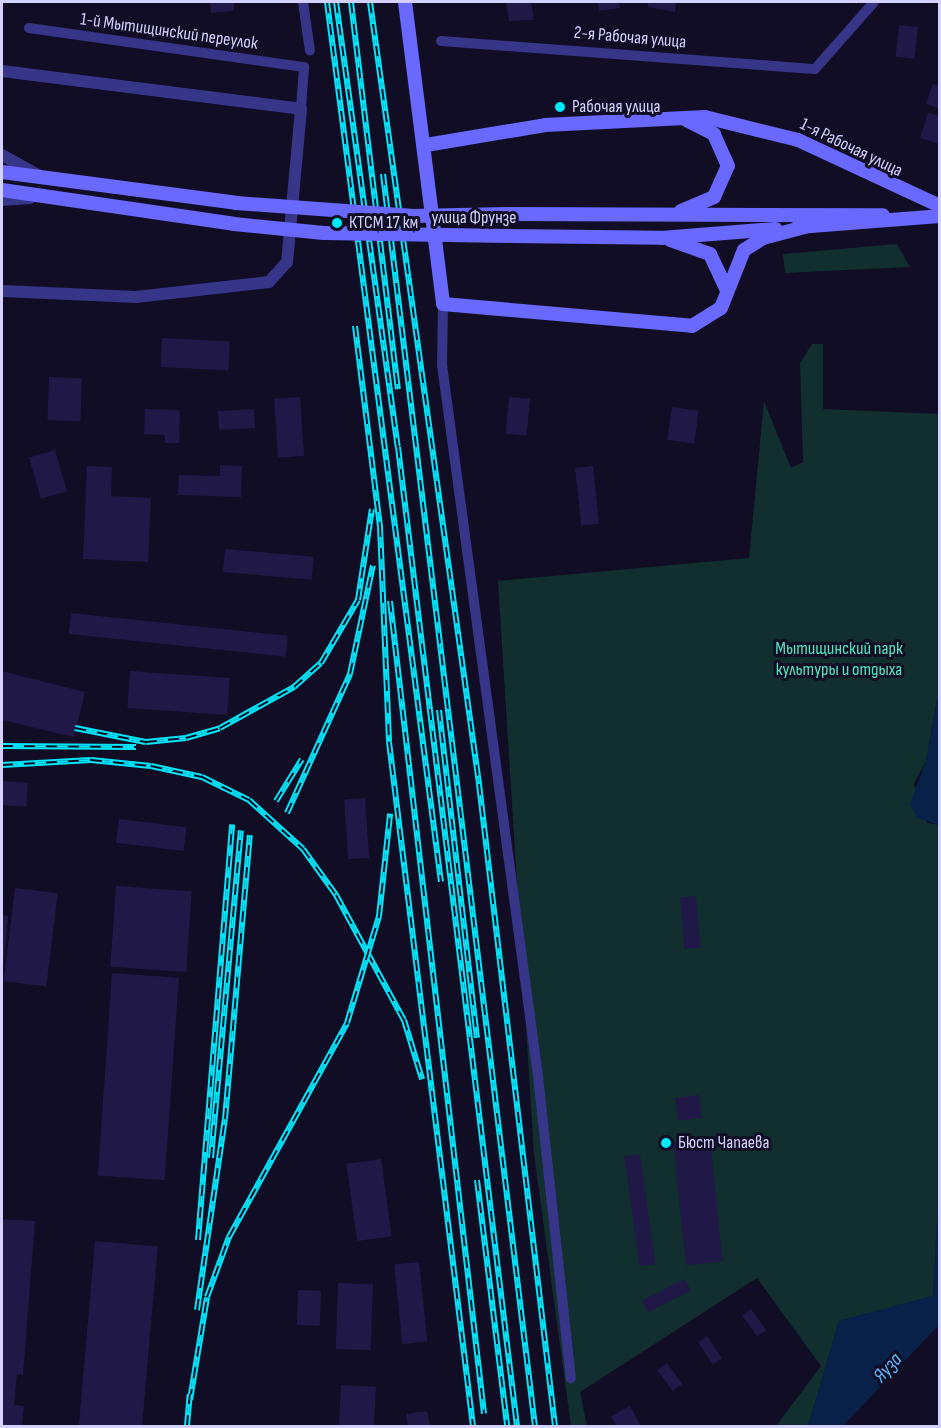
<!DOCTYPE html>
<html>
<head>
<meta charset="utf-8">
<style>
  body { margin:0 }
  #map { position:relative; width:941px; height:1428px; overflow:hidden; background:#110d25; font-family:"Sofia Sans Condensed",sans-serif }
  div>[style] { position:absolute }
  [style*='--x'] { left:calc(var(--x)*1px); top:calc(var(--y)*1px); width:calc(var(--w)*1px); rotate:calc(var(--a)*1deg) }
  .green>* { inset:0; background:#102f2e }
  .water>* { inset:0; background:#082149 }
  .building>* { inset:0; background:#201847; transform-origin:0 0 }
  .minor>* { height:10px; margin:-5px; padding:0 5px; transform-origin:5px; border-radius:5px; background:#363587 }
  .tertiary>* { height:12px; margin:-6px; padding:0 6px; transform-origin:6px; border-radius:6px; background:#363587 }
  .secondary>* { height:14px; margin:-7px; padding:0 7px; transform-origin:7px; border-radius:7px; background:#6968ff }
  .rail>* { height:6px; margin-top:-3px; transform-origin:0; background:repeating-linear-gradient(90deg,#110d25 0 11px,#00e8fc 0 22px); box-sizing:border-box; border-block:2px solid #00e8fc }
  .secondary-bridge>* { height:14px; margin:-7px; padding:0 7px; transform-origin:7px; border-radius:7px; background:#6968ff }
  .dots>* { width:16px; height:16px; translate:-50% -50%; box-sizing:border-box; border:3px solid #110d25; border-radius:50% }
  span { translate:-50% -50%; white-space:nowrap; text-align:center; line-height:1.15; -webkit-text-stroke:6px #110d25; paint-order:stroke }
  .street-label { font-size:18px; color:#d5d1ff }
  .poi-label { font-size:18px; color:#d5d1ff }
  .left { translate:0 -50%; text-align:left }
  .park-label { font-size:18px; color:#55e7c0 }
  .water-label { font-size:20px; color:#5fb8ff; font-style:italic }
  .frame { position:absolute; inset:0; border:3px solid #d5d1ff; pointer-events:none }
</style>
</head>
<body>
<div id="map">
  <div class="green">
    <div style="clip-path:polygon(897px 244px,910px 267px,785px 273px,783px 254px)"></div>
    <div style="clip-path:polygon(812px 344px,823px 344px,823px 409px,939px 414px,939px 689px,926px 761px,914px 784px,927px 823px,940px 825px,940px 1182px,933px 1296px,839px 1321px,808px 1426px,776px 1426px,821px 1366px,757px 1278px,580px 1392px,587px 1426px,571px 1426px,534px 1154px,498px 581px,749px 558px,764px 401px,791px 468px,803px 462px,800px 363px)"></div>
  </div>
  <div class="water">
    <div style="clip-path:polygon(939px 689px,940px 825px,939px 825px,917px 818px,910px 804px,926px 761px)"></div>
    <div style="clip-path:polygon(939px 1182px,939px 1325px,843px 1426px,808px 1426px,839px 1321px,933px 1296px)"></div>
  </div>
  <div class="building">
    <div style="clip-path:polygon(210px 2px,234px 2px,234px 11px,211px 13px)"></div>
    <div style="clip-path:polygon(506px 2px,531px 2px,534px 20px,509px 21px)"></div>
    <div style="clip-path:polygon(598px 2px,619px 2px,620px 8px,599px 11px)"></div>
    <div style="clip-path:polygon(648px 2px,676px 2px,675px 12px,648px 7px)"></div>
    <div style="left:899px;top:25px;width:19px;height:32px;rotate:6deg"></div>
    <div style="clip-path:polygon(933px 84px,940px 86px,940px 109px,926px 104px)"></div>
    <div style="clip-path:polygon(928px 113px,940px 116px,940px 144px,920px 138px)"></div>
    <div style="left:162px;top:338px;width:68px;height:29px;rotate:3deg"></div>
    <div style="left:49px;top:377px;width:33px;height:43px;rotate:2deg"></div>
    <div style="left:300px;top:397px;width:59px;height:26px;rotate:86deg"></div>
    <div style="left:509px;top:397px;width:21px;height:37px;rotate:5deg"></div>
    <div style="left:672px;top:407px;width:27px;height:33px;rotate:8deg"></div>
    <div style="clip-path:polygon(145px 409px,180px 410px,179px 443px,165px 443px,165px 435px,144px 434px)"></div>
    <div style="left:254px;top:409px;width:19px;height:36px;rotate:87deg"></div>
    <div style="left:55px;top:450px;width:43px;height:27px;rotate:74deg"></div>
    <div style="clip-path:polygon(220px 465px,242px 466px,241px 497px,178px 495px,179px 475px,220px 476px)"></div>
    <div style="clip-path:polygon(87px 466px,112px 467px,111px 496px,151px 498px,148px 562px,83px 559px)"></div>
    <div style="left:593px;top:466px;width:58px;height:18px;rotate:84deg"></div>
    <div style="left:225px;top:549px;width:89px;height:23px;rotate:5deg"></div>
    <div style="left:71px;top:613px;width:218px;height:21px;rotate:6deg"></div>
    <div style="clip-path:polygon(2px 671px,85px 692px,74px 737px,2px 720px)"></div>
    <div style="left:130px;top:671px;width:100px;height:37px;rotate:4deg"></div>
    <div style="left:2px;top:781px;width:26px;height:24px;rotate:4deg"></div>
    <div style="left:365px;top:798px;width:60px;height:21px;rotate:86deg"></div>
    <div style="left:119px;top:819px;width:68px;height:24px;rotate:7deg"></div>
    <div style="left:116px;top:886px;width:76px;height:81px;rotate:4deg"></div>
    <div style="left:15px;top:888px;width:43px;height:94px;rotate:7deg"></div>
    <div style="left:696px;top:896px;width:52px;height:16px;rotate:85deg"></div>
    <div style="clip-path:polygon(2px 915px,8px 916px,3px 972px,2px 971px)"></div>
    <div style="left:112px;top:973px;width:67px;height:203px;rotate:4deg"></div>
    <div style="left:699px;top:1095px;width:23px;height:24px;rotate:83deg"></div>
    <div style="left:710px;top:1140px;width:122px;height:37px;rotate:84deg"></div>
    <div style="left:640px;top:1154px;width:111px;height:16px;rotate:82deg"></div>
    <div style="left:381px;top:1159px;width:78px;height:35px;rotate:82deg"></div>
    <div style="clip-path:polygon(2px 1219px,35px 1221px,23px 1375px,17px 1374px,14px 1405px,24px 1406px,22px 1426px,2px 1426px)"></div>
    <div style="left:95px;top:1241px;width:63px;height:186px;rotate:5deg"></div>
    <div style="left:419px;top:1262px;width:80px;height:25px;rotate:84deg"></div>
    <div style="left:685px;top:1279px;width:13px;height:48px;rotate:63deg"></div>
    <div style="left:338px;top:1283px;width:35px;height:66px;rotate:2deg"></div>
    <div style="left:298px;top:1290px;width:23px;height:35px;rotate:2deg"></div>
    <div style="left:751px;top:1309px;width:26px;height:11px;rotate:54deg"></div>
    <div style="left:707px;top:1336px;width:27px;height:11px;rotate:56deg"></div>
    <div style="left:667px;top:1363px;width:26px;height:12px;rotate:54deg"></div>
    <div style="left:341px;top:1385px;width:35px;height:41px;rotate:3deg"></div>
    <div style="clip-path:polygon(630px 1406px,641px 1426px,616px 1426px,611px 1416px)"></div>
    <div style="clip-path:polygon(427px 1411px,430px 1426px,408px 1426px,406px 1414px)"></div>
  </div>
  <div class="minor">
    <div style="--x:303;--y:2;--w:49;--a:81.9"></div>
    <div style="--x:29;--y:28;--w:278;--a:8.1"></div>
    <div style="--x:304;--y:67;--w:42;--a:94.1"></div>
    <div style="--x:441;--y:41;--w:375;--a:4.3"></div>
    <div style="--x:815;--y:69;--w:89;--a:-48.6"></div>
    <div style="--x:443;--y:304;--w:61;--a:90.9"></div>
    <div style="--x:442;--y:365;--w:717;--a:82.31"></div>
    <div style="--x:538;--y:1076;--w:304;--a:83.8"></div>
  </div>
  <div class="tertiary">
    <div style="--x:2;--y:71;--w:301;--a:7.2"></div>
    <div style="--x:301;--y:109;--w:154;--a:95.2"></div>
    <div style="--x:287;--y:262;--w:27;--a:132"></div>
    <div style="--x:269;--y:282;--w:134;--a:173.6"></div>
    <div style="--x:136;--y:297;--w:134;--a:-177.4"></div>
    <div style="--x:2;--y:155;--w:41;--a:29.1"></div>
    <div style="--x:2;--y:200;--w:28;--a:-4"></div>
  </div>
  <div class="secondary">
    <div style="--x:405;--y:2;--w:304;--a:82.8"></div>
    <div style="--x:443;--y:304;--w:250;--a:5"></div>
    <div style="--x:692;--y:326;--w:34;--a:-32"></div>
    <div style="--x:721;--y:308;--w:62;--a:-68.4"></div>
    <div style="--x:744;--y:250;--w:22;--a:-32"></div>
    <div style="--x:763;--y:238;--w:43;--a:-14.7"></div>
    <div style="--x:426;--y:145;--w:121;--a:-9.5"></div>
    <div style="--x:545;--y:125;--w:160;--a:-2.9"></div>
    <div style="--x:705;--y:117;--w:96;--a:13.9"></div>
    <div style="--x:798;--y:140;--w:157;--a:24.9"></div>
    <div style="--x:2;--y:172;--w:236;--a:7.5"></div>
    <div style="--x:2;--y:190;--w:234;--a:8.3"></div>
    <div style="--x:681;--y:211;--w:36;--a:-23"></div>
    <div style="--x:714;--y:197;--w:34;--a:-66"></div>
    <div style="--x:728;--y:166;--w:35;--a:-114"></div>
    <div style="--x:714;--y:134;--w:31;--a:-153"></div>
    <div style="--x:507;--y:214;--w:376;--a:0.2"></div>
    <div style="--x:798;--y:227;--w:142;--a:-4.4"></div>
    <div style="--x:508;--y:236;--w:153;--a:0.7"></div>
    <div style="--x:661;--y:238;--w:115;--a:-4.5"></div>
    <div style="--x:670;--y:240;--w:42;--a:19.3"></div>
    <div style="--x:710;--y:254;--w:40;--a:65"></div>
  </div>
  <div class="rail">
    <div style="--x:327;--y:2;--w:887;--a:82.62"></div>
    <div style="--x:336;--y:2;--w:449;--a:82.1"></div>
    <div style="--x:398;--y:447;--w:986;--a:83.07"></div>
    <div style="--x:351;--y:2;--w:390;--a:83.1"></div>
    <div style="--x:370;--y:2;--w:790;--a:82.06"></div>
    <div style="--x:479;--y:784;--w:646;--a:83.25"></div>
    <div style="--x:383;--y:174;--w:1261;--a:83.08"></div>
    <div style="--x:355;--y:326;--w:202;--a:82.9"></div>
    <div style="--x:380;--y:526;--w:216;--a:87.6"></div>
    <div style="--x:389;--y:742;--w:689;--a:83"></div>
    <div style="--x:390;--y:601;--w:818;--a:83.4"></div>
    <div style="--x:439;--y:710;--w:330;--a:83.4"></div>
    <div style="--x:75;--y:728;--w:72;--a:11.2"></div>
    <div style="--x:146;--y:742;--w:40;--a:-5.7"></div>
    <div style="--x:186;--y:738;--w:35;--a:-16"></div>
    <div style="--x:220;--y:728;--w:85;--a:-29"></div>
    <div style="--x:294;--y:687;--w:36;--a:-42"></div>
    <div style="--x:321;--y:663;--w:73;--a:-59.6"></div>
    <div style="--x:358;--y:600;--w:92;--a:-81.3"></div>
    <div style="--x:2;--y:746;--w:134;--a:0.4"></div>
    <div style="--x:2;--y:765;--w:89;--a:-3.2"></div>
    <div style="--x:91;--y:760;--w:60;--a:5.7"></div>
    <div style="--x:151;--y:766;--w:52;--a:12.2"></div>
    <div style="--x:202;--y:777;--w:52;--a:26.1"></div>
    <div style="--x:249;--y:800;--w:73;--a:42.2"></div>
    <div style="--x:303;--y:849;--w:57;--a:54.3"></div>
    <div style="--x:336;--y:895;--w:142;--a:61.5"></div>
    <div style="--x:404;--y:1020;--w:62;--a:73"></div>
    <div style="--x:276;--y:801;--w:49;--a:-58.2"></div>
    <div style="--x:287;--y:813;--w:153;--a:-65.6"></div>
    <div style="--x:350;--y:674;--w:111;--a:-78.1"></div>
    <div style="--x:211;--y:1158;--w:329;--a:-84.8"></div>
    <div style="--x:477;--y:1180;--w:248;--a:83"></div>
    <div style="--x:198;--y:1240;--w:417;--a:-85.3"></div>
    <div style="--x:197;--y:1310;--w:193;--a:-81.7"></div>
    <div style="--x:225;--y:1119;--w:285;--a:-85"></div>
    <div style="--x:190;--y:1400;--w:104;--a:-80.6"></div>
    <div style="--x:207;--y:1297;--w:64;--a:-69.9"></div>
    <div style="--x:229;--y:1237;--w:244;--a:-61.1"></div>
    <div style="--x:347;--y:1023;--w:112;--a:-73.3"></div>
    <div style="--x:379;--y:916;--w:103;--a:-83.8"></div>
    <div style="--x:187;--y:1426;--w:32;--a:-85"></div>
  </div>
  <div class="secondary-bridge">
    <div style="--x:236;--y:203;--w:175;--a:4.2"></div>
    <div style="--x:411;--y:216;--w:96;--a:-1.2"></div>
    <div style="--x:234;--y:224;--w:90;--a:5.7"></div>
    <div style="--x:324;--y:233;--w:184;--a:0.9"></div>
  </div>
  <div class="dots">
    <div style="left:560px;top:107px;background:#00e8fc"></div>
    <div style="left:337px;top:223px;background:#00e8fc"></div>
    <div style="left:666px;top:1143px;background:#00e8fc"></div>
  </div>
  <div class="street-label">
    <span style="left:169px;top:32px;rotate:8deg">1-й Мытищинский переулок</span>
    <span style="left:630px;top:38px;rotate:5deg">2-я Рабочая улица</span>
    <span style="left:851px;top:148px;rotate:26deg">1-я Рабочая улица</span>
    <span style="left:474px;top:218px">улица Фрунзе</span>
  </div>
  <div class="poi-label">
    <span class="left" style="left:572px;top:107px">Рабочая улица</span>
    <span class="left" style="left:349px;top:223px">КТСМ 17 км</span>
    <span class="left" style="left:678px;top:1143px">Бюст Чапаева</span>
  </div>
  <div class="park-label">
    <span style="left:839px;top:660px">Мытищинский парк<br>культуры и отдыха</span>
  </div>
  <div class="water-label">
    <span style="left:888px;top:1368px;rotate:-48deg">Яуза</span>
  </div>
  <div class="frame"></div>
</div>
</body>
</html>
